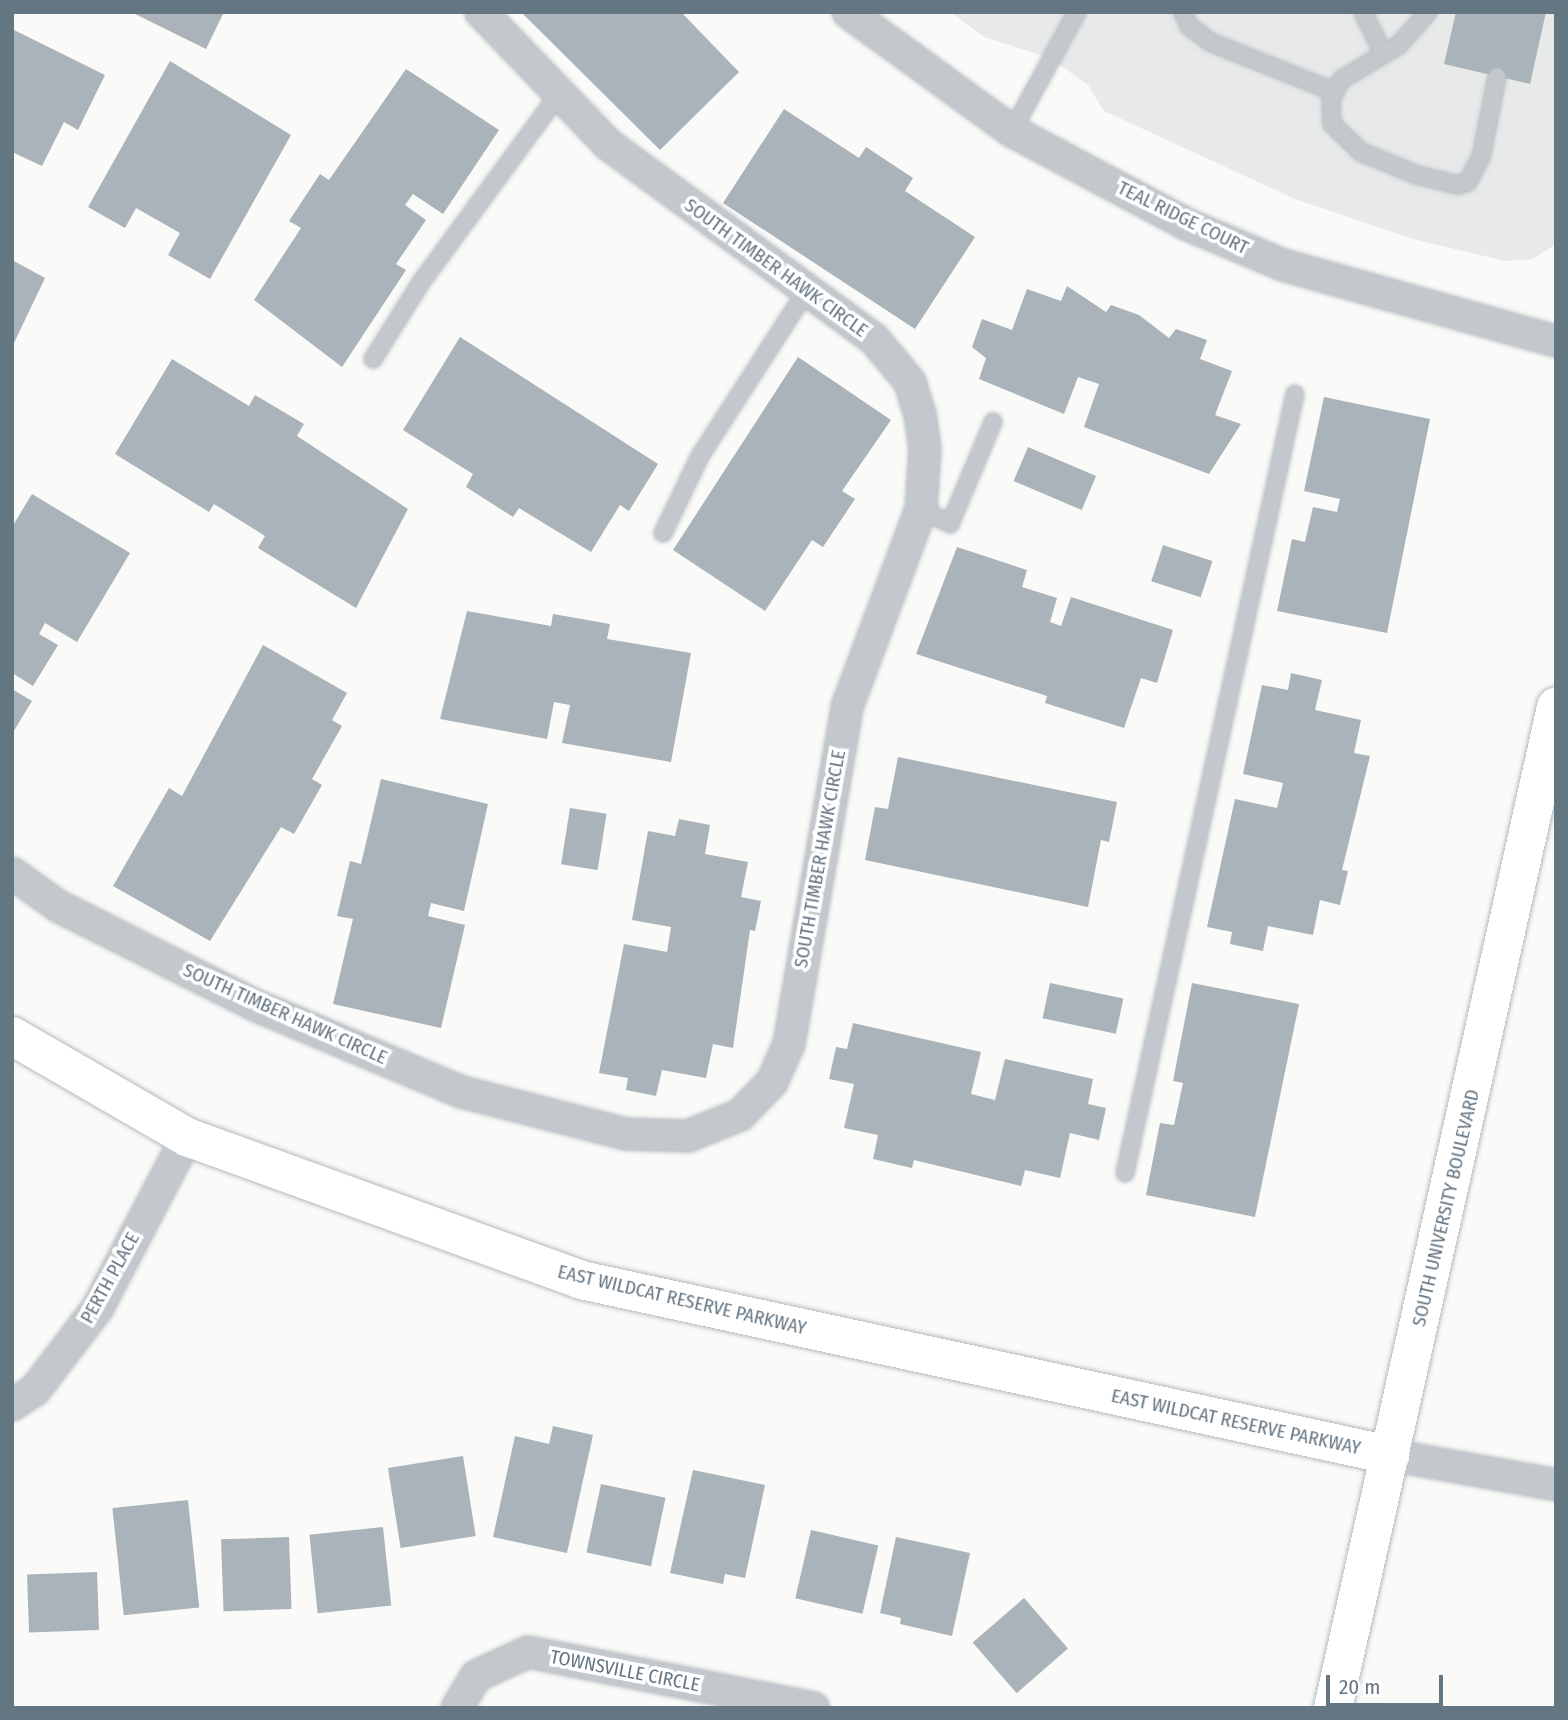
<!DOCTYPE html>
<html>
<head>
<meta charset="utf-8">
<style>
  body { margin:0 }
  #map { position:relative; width:1568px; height:1720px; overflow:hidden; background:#fafaf8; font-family:"Fira Sans Condensed",sans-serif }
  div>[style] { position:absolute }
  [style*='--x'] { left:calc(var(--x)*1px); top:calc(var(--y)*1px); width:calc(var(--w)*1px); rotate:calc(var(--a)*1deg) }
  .built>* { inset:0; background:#e8e9e9 }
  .building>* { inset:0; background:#aab3b9; transform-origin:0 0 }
  .roads { filter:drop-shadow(0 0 2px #b3babf) drop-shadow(0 0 2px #b3babf) }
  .lane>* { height:16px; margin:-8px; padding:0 8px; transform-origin:8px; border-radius:8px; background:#c3c8cc }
  .street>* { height:30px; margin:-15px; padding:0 15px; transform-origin:15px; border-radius:15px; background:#c3c8cc }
  .secondary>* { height:38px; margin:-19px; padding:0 19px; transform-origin:19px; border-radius:19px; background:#fff }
  .primary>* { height:38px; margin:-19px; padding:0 19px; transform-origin:19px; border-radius:19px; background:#fff }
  span { translate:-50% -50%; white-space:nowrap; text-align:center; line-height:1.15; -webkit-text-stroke:7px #fff; paint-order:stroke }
  .street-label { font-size:19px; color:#657683 }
  .frame { position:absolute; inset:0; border:14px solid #657683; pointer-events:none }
  .scale { position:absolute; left:1326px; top:1675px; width:117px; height:32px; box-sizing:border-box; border:4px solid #657683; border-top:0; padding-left:9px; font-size:21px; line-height:24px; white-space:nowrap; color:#657683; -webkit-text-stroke:5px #fff; paint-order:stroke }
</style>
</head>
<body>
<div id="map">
  <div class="built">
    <div style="clip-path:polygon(950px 12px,1556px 12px,1556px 244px,1533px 259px,1505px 261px,1413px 239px,1295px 199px,1104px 111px,1088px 85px,1050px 58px,984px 37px)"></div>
  </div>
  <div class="building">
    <div style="clip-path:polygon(131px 12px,224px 12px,206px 49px)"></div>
    <div style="clip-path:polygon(521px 12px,681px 12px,739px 72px,660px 150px)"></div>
    <div style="clip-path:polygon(1456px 12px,1546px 12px,1530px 84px,1444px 64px)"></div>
    <div style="clip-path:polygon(12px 29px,105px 75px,78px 130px,64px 122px,42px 166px,12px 152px)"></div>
    <div style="clip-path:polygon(170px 61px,291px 135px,210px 279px,168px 255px,180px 233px,136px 208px,125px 228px,88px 207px)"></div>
    <div style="clip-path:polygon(406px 69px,499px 130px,443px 214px,413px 194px,405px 205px,426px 220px,396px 264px,406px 270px,342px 367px,254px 300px,301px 228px,289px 221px,320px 174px,329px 180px)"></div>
    <div style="clip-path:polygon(784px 109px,859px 158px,866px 147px,913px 178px,905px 191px,975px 237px,915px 329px,723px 203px)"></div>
    <div style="clip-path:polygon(12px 260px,45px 278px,12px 347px)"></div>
    <div style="clip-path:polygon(1067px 286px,1106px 312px,1111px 305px,1139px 315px,1169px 338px,1176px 329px,1207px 340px,1200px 359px,1232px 371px,1215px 415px,1241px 424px,1209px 474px,1084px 427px,1099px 384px,1078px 377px,1064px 414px,979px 379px,986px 358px,972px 347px,982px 319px,1012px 330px,1027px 289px,1061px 301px)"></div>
    <div style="clip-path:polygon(460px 337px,658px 464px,629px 511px,620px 505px,591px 552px,519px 508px,513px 517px,466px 487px,473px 474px,403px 430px)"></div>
    <div style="clip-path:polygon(798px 357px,891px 420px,842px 491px,855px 499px,823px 547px,812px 540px,765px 611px,673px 550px)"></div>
    <div style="clip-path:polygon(172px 359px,249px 406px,255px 395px,304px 424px,297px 436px,408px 509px,356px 608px,258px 548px,265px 536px,214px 504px,209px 512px,115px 454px)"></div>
    <div style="clip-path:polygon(1324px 397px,1430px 419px,1387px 633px,1277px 611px,1292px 539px,1305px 542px,1313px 507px,1337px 512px,1340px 499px,1304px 491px)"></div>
    <div style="left:1028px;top:447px;width:74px;height:37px;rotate:23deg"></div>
    <div style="clip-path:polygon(32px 494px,130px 553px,77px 642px,45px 623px,39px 634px,58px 645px,33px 686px,12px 673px,12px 527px)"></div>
    <div style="left:1163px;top:545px;width:52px;height:38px;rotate:18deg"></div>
    <div style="clip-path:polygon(957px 547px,1027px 570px,1022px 587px,1057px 598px,1050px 622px,1061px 626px,1071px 597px,1173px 630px,1157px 683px,1141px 678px,1124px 728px,1045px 703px,1047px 696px,916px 654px)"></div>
    <div style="clip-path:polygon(467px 611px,551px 626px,553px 614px,610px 624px,607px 639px,691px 653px,671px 762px,562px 743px,570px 705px,554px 702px,547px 739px,440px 719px)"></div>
    <div style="clip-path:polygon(263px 645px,347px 693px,332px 720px,342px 726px,312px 779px,322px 785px,294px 834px,281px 827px,210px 941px,113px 886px,169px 788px,182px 796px)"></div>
    <div style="clip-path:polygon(1291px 673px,1322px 680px,1315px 710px,1361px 720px,1354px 753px,1370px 756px,1342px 870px,1348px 871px,1340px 905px,1320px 900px,1313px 935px,1268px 926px,1263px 951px,1230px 944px,1232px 932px,1207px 927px,1235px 799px,1277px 808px,1283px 783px,1243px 774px,1262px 685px,1288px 690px)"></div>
    <div style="clip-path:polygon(12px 689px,32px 701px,12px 734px)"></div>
    <div style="clip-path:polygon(898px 757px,1117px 802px,1109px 842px,1101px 840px,1088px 907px,865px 860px,875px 807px,888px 809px)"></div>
    <div style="clip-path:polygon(381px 779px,488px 804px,464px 911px,431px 903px,428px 916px,465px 925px,441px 1028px,333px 1004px,353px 919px,337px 916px,350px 861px,361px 864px)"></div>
    <div style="left:570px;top:808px;width:37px;height:57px;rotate:9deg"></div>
    <div style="clip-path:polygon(679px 819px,710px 825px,705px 854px,748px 862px,741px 897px,761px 901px,755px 931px,750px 930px,733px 1048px,713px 1044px,706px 1078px,662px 1070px,656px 1096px,626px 1090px,628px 1078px,599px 1073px,624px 944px,667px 952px,671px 927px,632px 920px,648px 831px,675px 836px)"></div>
    <div style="left:1050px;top:983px;width:75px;height:36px;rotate:12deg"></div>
    <div style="clip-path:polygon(1192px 983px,1299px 1004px,1255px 1217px,1146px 1195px,1160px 1123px,1174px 1125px,1183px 1083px,1173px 1081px)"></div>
    <div style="clip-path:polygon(853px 1023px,981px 1052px,971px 1094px,995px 1100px,1005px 1059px,1093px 1079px,1088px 1104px,1106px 1108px,1099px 1140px,1070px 1133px,1060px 1178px,1025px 1170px,1021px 1186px,914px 1160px,912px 1168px,873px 1159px,878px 1135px,844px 1128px,854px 1084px,829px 1079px,836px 1047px,847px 1049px)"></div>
    <div style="clip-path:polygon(553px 1426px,593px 1435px,567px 1553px,493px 1537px,515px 1436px,549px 1444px)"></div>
    <div style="left:463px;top:1456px;width:81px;height:76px;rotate:81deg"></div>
    <div style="clip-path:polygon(693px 1470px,765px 1485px,745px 1578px,725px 1574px,723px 1584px,670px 1573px)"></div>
    <div style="left:601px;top:1484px;width:66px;height:70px;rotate:12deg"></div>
    <div style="left:188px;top:1500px;width:108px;height:76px;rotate:84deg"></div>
    <div style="left:383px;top:1527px;width:79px;height:74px;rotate:84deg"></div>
    <div style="left:811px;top:1530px;width:69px;height:70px;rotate:13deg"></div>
    <div style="left:289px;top:1537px;width:72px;height:68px;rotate:88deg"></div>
    <div style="clip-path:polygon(896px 1537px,970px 1553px,952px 1636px,900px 1624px,901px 1618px,880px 1613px)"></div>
    <div style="left:97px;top:1572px;width:58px;height:70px;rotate:88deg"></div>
    <div style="left:1024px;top:1598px;width:67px;height:68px;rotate:49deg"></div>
  </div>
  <div class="roads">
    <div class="lane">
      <div style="--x:1183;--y:12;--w:15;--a:67"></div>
      <div style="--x:1189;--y:26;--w:26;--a:37"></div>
      <div style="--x:1210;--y:42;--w:135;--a:21.8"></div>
      <div style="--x:1363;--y:12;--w:46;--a:64"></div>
      <div style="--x:1428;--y:12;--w:44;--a:131.3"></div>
      <div style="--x:1399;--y:45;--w:68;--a:148.9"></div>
      <div style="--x:1341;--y:80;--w:21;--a:118"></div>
      <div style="--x:1331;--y:99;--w:25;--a:88"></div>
      <div style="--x:1332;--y:124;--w:40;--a:44"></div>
      <div style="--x:1361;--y:152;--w:61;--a:22.3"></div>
      <div style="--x:1417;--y:175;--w:42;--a:13.7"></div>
      <div style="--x:1458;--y:185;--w:10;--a:-17"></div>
      <div style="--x:1468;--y:182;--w:28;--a:-63"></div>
      <div style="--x:1481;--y:157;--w:82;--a:-78.7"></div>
      <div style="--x:1012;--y:131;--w:136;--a:-61.4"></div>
      <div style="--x:373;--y:359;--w:92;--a:-57.9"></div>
      <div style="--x:422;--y:281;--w:230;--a:-53.8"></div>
      <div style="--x:921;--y:509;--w:33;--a:27"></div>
      <div style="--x:950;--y:524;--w:111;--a:-67.1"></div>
      <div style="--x:663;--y:533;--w:85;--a:-64.3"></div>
      <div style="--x:700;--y:456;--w:194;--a:-57.2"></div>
      <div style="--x:1125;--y:1173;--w:797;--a:-77.69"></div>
    </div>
    <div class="street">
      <div style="--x:848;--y:12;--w:203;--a:36"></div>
      <div style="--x:1012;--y:131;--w:197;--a:28.1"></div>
      <div style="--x:1186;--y:224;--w:105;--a:22.9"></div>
      <div style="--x:1283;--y:265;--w:283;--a:15.6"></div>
      <div style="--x:12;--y:873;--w:57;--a:35.7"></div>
      <div style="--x:58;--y:906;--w:223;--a:26.7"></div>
      <div style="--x:257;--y:1006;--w:222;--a:22.8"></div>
      <div style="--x:462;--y:1092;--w:168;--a:14.4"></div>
      <div style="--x:625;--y:1134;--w:63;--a:1.8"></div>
      <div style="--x:688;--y:1136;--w:56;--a:-22"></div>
      <div style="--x:740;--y:1115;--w:46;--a:-45.9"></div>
      <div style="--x:772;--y:1082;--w:42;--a:-65.9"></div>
      <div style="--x:789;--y:1044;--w:342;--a:-80.2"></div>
      <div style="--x:847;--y:707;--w:211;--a:-69.5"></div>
      <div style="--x:921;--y:509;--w:60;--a:-86.2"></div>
      <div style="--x:925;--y:449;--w:34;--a:-98"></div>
      <div style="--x:920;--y:415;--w:34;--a:-107"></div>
      <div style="--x:910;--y:382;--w:56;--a:-129.9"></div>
      <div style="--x:874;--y:339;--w:328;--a:-143.8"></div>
      <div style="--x:609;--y:145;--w:185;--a:-133.9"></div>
      <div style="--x:12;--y:1405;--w:27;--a:-33"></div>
      <div style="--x:35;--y:1390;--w:102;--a:-52.6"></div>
      <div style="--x:97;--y:1309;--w:194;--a:-62.4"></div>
      <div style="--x:1390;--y:1455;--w:169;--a:10.2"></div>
      <div style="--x:457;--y:1708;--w:37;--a:-59"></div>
      <div style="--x:476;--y:1676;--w:57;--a:-24.8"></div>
      <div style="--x:528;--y:1652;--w:291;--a:11.1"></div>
    </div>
    <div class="secondary">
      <div style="--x:12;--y:1036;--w:202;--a:30"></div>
      <div style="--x:187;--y:1137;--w:419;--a:19.9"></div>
      <div style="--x:581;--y:1280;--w:828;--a:12.21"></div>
    </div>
    <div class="primary">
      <div style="--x:1333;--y:1708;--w:1026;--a:-77.44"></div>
    </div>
  </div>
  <div class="street-label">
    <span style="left:1183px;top:218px;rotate:26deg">TEAL RIDGE COURT</span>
    <span style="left:776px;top:268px;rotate:36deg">SOUTH TIMBER HAWK CIRCLE</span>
    <span style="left:820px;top:859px;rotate:-80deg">SOUTH TIMBER HAWK CIRCLE</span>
    <span style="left:285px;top:1014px;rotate:24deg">SOUTH TIMBER HAWK CIRCLE</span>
    <span style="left:1446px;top:1208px;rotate:-77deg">SOUTH UNIVERSITY BOULEVARD</span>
    <span style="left:110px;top:1278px;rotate:-61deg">PERTH PLACE</span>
    <span style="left:682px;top:1300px;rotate:13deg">EAST WILDCAT RESERVE PARKWAY</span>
    <span style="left:1236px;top:1422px;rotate:12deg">EAST WILDCAT RESERVE PARKWAY</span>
    <span style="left:625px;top:1671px;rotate:11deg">TOWNSVILLE CIRCLE</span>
  </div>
  <div class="frame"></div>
  <div class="scale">20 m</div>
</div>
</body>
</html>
